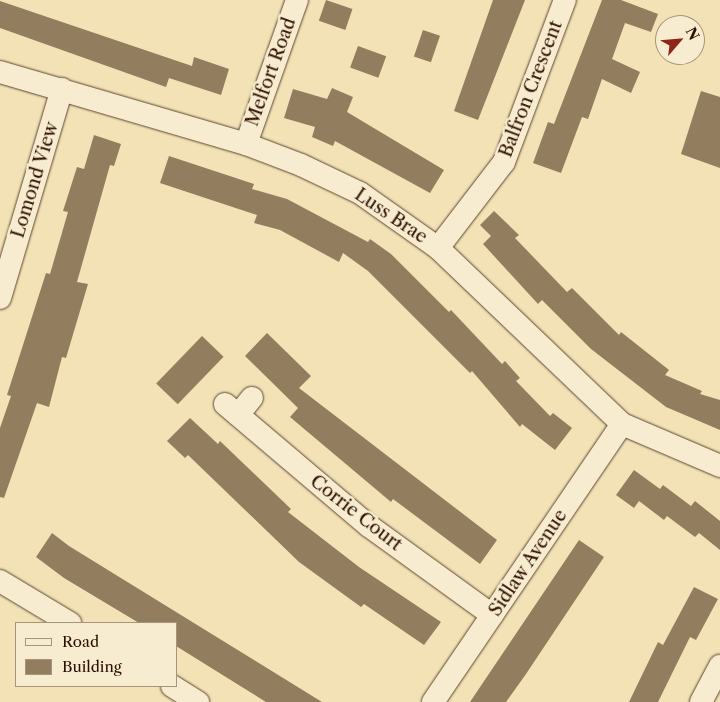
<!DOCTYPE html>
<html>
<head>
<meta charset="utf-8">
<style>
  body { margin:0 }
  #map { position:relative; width:720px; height:702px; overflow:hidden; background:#f2e2b6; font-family:"Libre Caslon Text",serif }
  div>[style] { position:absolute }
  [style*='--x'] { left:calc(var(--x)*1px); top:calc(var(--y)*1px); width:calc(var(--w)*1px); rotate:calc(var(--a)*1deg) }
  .building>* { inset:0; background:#937d5f; transform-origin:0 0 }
  .roads { filter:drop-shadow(0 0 1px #5e442e) drop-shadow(0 0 1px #5e442e) }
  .minor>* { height:22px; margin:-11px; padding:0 11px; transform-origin:11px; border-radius:11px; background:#f7ecd0 }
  span { translate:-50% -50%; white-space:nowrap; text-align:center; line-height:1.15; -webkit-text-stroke:5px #f7ecd0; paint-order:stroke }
  .street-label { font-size:18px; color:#2d0f00 }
  .legend { position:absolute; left:15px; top:622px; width:162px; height:65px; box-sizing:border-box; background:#f7ecd0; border:1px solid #a6947d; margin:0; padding:6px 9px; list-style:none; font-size:15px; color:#2d0f00 }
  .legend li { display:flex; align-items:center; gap:10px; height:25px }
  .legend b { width:25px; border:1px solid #a6947d }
  .north { position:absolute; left:655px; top:15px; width:50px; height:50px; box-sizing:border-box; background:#f7ecd0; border:1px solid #a6947d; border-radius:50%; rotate:63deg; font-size:14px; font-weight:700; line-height:20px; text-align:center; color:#2d0f00 }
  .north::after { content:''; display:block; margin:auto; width:18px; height:22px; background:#8f2418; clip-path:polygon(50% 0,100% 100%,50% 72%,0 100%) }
</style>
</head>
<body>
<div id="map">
  <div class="building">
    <div style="left:326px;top:0;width:28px;height:22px;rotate:19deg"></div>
    <div style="clip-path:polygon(493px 0,525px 0,478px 120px,454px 111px)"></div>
    <div style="clip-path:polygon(602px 0,621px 0,658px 14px,651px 32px,625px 23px,612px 59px,640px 72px,631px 93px,602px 79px,588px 119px,582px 117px,561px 173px,533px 163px,548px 122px,554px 124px)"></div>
    <div style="clip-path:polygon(0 1px,192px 66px,194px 57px,229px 69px,221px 95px,169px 78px,166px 87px,0 28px)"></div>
    <div style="left:423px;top:30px;width:18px;height:28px;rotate:19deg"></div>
    <div style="left:358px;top:46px;width:30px;height:23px;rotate:20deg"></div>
    <div style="clip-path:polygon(332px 88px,353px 97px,347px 112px,444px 170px,430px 193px,335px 141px,333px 146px,312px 137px,315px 127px,284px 118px,293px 89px,327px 99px)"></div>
    <div style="clip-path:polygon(701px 91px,720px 97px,720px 168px,681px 154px)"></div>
    <div style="clip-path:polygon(94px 135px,121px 144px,114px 166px,110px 165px,77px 282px,88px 284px,66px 358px,62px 357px,49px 407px,37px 403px,4px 498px,0 497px,0 428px,11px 396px,7px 395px,46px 273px,50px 274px,68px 212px,63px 211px,77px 167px,84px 169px)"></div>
    <div style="clip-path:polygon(169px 156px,254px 184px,252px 189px,287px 199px,368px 242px,370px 239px,391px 254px,449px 312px,451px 310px,502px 364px,505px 361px,520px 378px,516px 381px,550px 416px,553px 413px,572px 428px,555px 450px,522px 424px,520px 427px,472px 371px,470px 373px,368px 271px,343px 253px,339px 262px,280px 230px,254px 223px,257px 215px,160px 183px)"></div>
    <div style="clip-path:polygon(494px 211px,519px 235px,515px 238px,567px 292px,572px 288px,619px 335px,621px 332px,669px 370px,665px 375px,702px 391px,700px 394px,720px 400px,720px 430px,666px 407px,591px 349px,542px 300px,538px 304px,483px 244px,491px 236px,480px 225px)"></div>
    <div style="clip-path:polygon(267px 333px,311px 376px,299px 388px,497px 540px,480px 564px,393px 499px,391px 502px,290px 417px,298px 408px,245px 356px)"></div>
    <div style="left:202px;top:336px;width:30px;height:66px;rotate:44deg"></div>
    <div style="clip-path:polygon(190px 418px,218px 444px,220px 441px,291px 509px,288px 512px,359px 567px,441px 622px,424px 645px,364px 604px,361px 607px,299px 562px,188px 455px,185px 458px,167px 441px)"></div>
    <div style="clip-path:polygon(634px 470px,660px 489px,663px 485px,691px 506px,695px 501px,720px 521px,720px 550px,699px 533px,695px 537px,667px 516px,664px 520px,639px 501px,634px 508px,616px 495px)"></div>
    <div style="clip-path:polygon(52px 533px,69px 546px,322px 702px,266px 702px,176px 646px,176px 623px,139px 623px,64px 578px,36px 557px)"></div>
    <div style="clip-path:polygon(579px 540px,604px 557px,526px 674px,506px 702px,470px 702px)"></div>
    <div style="clip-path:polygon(694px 587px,718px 599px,696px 640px,690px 637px,658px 702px,629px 702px,658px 642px,663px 645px)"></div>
  </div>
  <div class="roads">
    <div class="minor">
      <div style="--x:0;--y:72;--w:256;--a:16.3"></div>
      <div style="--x:246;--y:144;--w:59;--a:20.9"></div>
      <div style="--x:301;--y:165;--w:65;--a:25.4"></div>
      <div style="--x:360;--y:193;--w:95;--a:35.2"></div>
      <div style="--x:438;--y:248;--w:255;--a:43.7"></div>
      <div style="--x:622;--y:424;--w:107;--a:23.2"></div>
      <div style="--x:246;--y:144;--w:153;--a:-70.5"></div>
      <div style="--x:438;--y:248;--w:108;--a:-52.5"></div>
      <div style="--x:504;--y:162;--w:173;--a:-69.4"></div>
      <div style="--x:0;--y:298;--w:218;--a:-73.5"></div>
      <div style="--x:225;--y:404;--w:189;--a:40.3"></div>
      <div style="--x:369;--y:526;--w:152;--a:35.9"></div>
      <div style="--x:238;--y:415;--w:22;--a:-51"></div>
      <div style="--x:0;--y:581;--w:82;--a:31"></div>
      <div style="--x:172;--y:686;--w:31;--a:32"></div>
      <div style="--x:433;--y:702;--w:336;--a:-55.8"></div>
      <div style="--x:701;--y:702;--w:41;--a:-62.2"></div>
    </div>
  </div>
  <div class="street-label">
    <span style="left:271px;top:72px;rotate:-70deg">Melfort Road</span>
    <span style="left:531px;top:89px;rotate:-69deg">Balfron Crescent</span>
    <span style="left:35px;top:180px;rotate:-73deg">Lomond View</span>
    <span style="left:391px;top:216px;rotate:34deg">Luss Brae</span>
    <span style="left:356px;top:513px;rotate:38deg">Corrie Court</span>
    <span style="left:528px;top:563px;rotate:-56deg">Sidlaw Avenue</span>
  </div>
  <ul class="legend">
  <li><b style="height:6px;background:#f7ecd0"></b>Road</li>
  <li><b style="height:14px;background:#937d5f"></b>Building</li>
  </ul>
  <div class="north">N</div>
</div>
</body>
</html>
